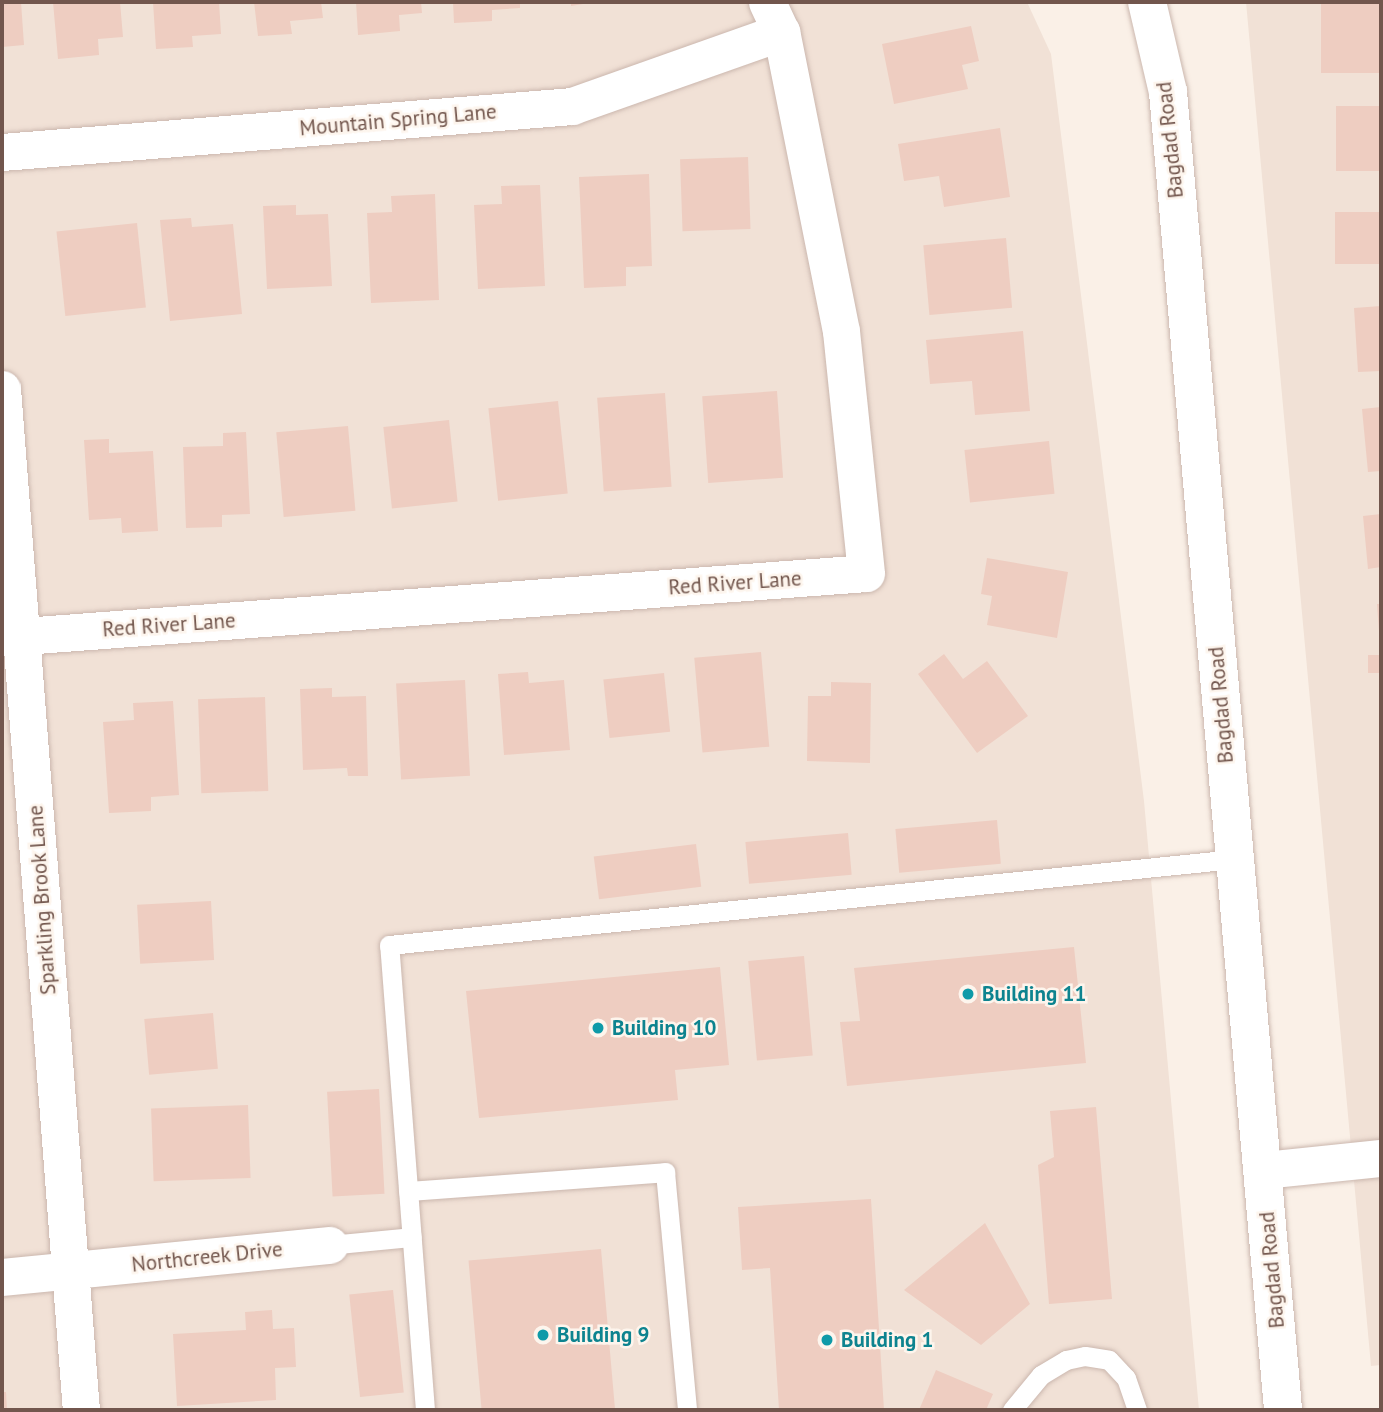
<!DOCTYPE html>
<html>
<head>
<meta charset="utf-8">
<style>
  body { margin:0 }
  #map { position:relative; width:1383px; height:1412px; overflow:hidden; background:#faf0e7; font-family:"PT Sans",sans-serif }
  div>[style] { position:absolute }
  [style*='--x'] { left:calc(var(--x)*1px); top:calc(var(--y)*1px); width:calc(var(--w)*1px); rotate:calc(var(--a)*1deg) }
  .residential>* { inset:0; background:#f1e1d6 }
  .building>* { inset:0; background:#eecdc1; transform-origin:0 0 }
  .roads { filter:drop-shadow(0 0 2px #cbb7ae) drop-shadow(0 0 2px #cbb7ae) }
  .lane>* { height:19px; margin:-9.5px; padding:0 9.5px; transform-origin:9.5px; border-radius:9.5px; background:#fff }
  .street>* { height:37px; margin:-18.5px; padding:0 18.5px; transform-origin:18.5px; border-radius:18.5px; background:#fff }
  .secondary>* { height:38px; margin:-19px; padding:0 19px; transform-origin:19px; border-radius:19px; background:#fff }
  .dots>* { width:19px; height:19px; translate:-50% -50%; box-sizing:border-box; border:4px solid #fdf5ed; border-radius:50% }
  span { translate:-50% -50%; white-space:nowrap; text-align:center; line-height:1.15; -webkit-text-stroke:5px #fdf5ed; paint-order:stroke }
  .street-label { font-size:21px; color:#72564d }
  .culture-label { font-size:21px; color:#0d838f; font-weight:700 }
  .left { translate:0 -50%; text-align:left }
  .frame { position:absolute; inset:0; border:4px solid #72564d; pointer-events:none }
</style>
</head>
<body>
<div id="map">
  <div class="residential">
    <div style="clip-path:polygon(2px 2px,1027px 2px,1051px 54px,1144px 801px,1199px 1410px,2px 1410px)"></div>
    <div style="clip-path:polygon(1246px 2px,1381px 2px,1381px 1365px,1371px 1366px)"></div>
  </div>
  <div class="building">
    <div style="clip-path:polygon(2px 2px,21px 2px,24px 45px,2px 47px)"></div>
    <div style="clip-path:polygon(53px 2px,120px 2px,123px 37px,98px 39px,99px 55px,58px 59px)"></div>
    <div style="clip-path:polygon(153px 2px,219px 2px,221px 34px,192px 36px,193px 47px,156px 49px)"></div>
    <div style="clip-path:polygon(254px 2px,321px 2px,323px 18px,290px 21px,292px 34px,258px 36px)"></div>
    <div style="clip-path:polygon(356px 2px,421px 2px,422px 13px,399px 15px,400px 31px,358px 35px)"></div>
    <div style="clip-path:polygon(453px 2px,520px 2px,520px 8px,492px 10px,492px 21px,454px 23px)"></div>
    <div style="clip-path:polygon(571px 2px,589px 2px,589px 3px,571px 6px)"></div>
    <div style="left:1381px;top:3px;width:70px;height:60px;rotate:90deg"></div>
    <div style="clip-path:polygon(971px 26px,979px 61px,962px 65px,968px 89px,894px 104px,882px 44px)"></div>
    <div style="left:1381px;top:106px;width:65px;height:45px;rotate:90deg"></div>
    <div style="clip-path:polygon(1000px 128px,1010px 197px,944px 207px,939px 176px,904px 181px,898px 144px)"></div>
    <div style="left:748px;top:157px;width:72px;height:68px;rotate:88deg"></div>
    <div style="clip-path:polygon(649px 174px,652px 266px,626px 267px,626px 286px,584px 288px,579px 177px)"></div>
    <div style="clip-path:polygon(540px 185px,545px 286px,478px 289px,474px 205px,502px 204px,501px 186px)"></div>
    <div style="clip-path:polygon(435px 194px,439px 300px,371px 303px,367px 213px,392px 212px,391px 196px)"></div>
    <div style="clip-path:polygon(296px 205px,296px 215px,328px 214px,332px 286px,267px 289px,263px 206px)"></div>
    <div style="left:1381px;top:212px;width:52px;height:46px;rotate:90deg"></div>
    <div style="clip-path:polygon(191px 218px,192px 227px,233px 224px,242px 314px,170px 321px,160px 220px)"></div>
    <div style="left:137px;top:223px;width:85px;height:81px;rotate:84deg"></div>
    <div style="left:1006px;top:238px;width:70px;height:83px;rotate:85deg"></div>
    <div style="clip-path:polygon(1381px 306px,1381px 371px,1358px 372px,1354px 308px)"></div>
    <div style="clip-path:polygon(1023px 331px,1030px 411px,975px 415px,972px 381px,930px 384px,926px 340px)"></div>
    <div style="left:777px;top:391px;width:87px;height:75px;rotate:86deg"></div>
    <div style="left:665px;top:393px;width:94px;height:68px;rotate:86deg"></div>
    <div style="left:558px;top:401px;width:93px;height:70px;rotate:84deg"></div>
    <div style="clip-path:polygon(1381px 407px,1381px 471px,1368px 472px,1362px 409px)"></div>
    <div style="left:449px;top:420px;width:82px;height:66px;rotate:84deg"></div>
    <div style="left:348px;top:426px;width:85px;height:72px;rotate:85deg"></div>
    <div style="clip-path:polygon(246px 432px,250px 514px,222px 515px,222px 527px,186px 528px,183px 447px,223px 446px,223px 433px)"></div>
    <div style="clip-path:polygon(109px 439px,109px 453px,153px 451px,158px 531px,122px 533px,121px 518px,89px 520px,84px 440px)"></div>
    <div style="left:1049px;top:441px;width:53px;height:85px;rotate:84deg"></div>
    <div style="clip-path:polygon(1381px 514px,1381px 567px,1368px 569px,1363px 516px)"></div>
    <div style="clip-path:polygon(987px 558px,1068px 572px,1057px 638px,987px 625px,992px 596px,981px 594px)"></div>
    <div style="clip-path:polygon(1377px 604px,1381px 604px,1381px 631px,1379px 631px)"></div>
    <div style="left:761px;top:652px;width:95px;height:67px;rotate:85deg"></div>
    <div style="clip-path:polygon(944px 654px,963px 679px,987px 661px,1028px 716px,977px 753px,918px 674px)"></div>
    <div style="left:1381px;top:655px;width:18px;height:13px;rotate:90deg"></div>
    <div style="clip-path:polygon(528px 672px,529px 683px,564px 680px,570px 750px,504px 755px,498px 674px)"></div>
    <div style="left:664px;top:673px;width:59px;height:61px;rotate:84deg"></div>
    <div style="left:465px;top:680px;width:96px;height:69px;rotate:87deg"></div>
    <div style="clip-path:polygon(831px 682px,871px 683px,870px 763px,807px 761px,808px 696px,831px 696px)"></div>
    <div style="clip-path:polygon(332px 688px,332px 697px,366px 696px,368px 776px,348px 776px,347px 768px,303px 770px,300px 689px)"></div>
    <div style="left:265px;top:697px;width:94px;height:67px;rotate:88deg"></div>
    <div style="clip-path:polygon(173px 701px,179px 795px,151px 797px,151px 811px,109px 813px,103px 722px,134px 720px,133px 703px)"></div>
    <div style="left:997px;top:820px;width:44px;height:102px;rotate:85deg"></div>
    <div style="left:848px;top:833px;width:42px;height:103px;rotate:85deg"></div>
    <div style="left:696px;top:844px;width:43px;height:103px;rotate:83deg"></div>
    <div style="left:211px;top:901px;width:59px;height:74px;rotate:87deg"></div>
    <div style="clip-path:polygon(1074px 947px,1086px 1063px,847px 1086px,840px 1022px,860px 1021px,854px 968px)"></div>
    <div style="left:804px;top:956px;width:100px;height:56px;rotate:85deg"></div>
    <div style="clip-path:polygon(720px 967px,729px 1065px,675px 1070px,678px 1100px,479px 1118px,466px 991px)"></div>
    <div style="left:213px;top:1013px;width:56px;height:69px;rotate:85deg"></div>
    <div style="left:379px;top:1089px;width:105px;height:52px;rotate:87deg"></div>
    <div style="left:248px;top:1105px;width:73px;height:97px;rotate:88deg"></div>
    <div style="clip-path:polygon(1096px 1107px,1112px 1299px,1049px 1304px,1038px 1165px,1054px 1157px,1050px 1111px)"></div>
    <div style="clip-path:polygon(871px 1199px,884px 1410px,779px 1410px,770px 1268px,742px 1270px,738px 1207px)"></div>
    <div style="clip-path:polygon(985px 1223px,1030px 1304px,981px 1345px,904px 1290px)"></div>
    <div style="left:601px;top:1249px;width:162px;height:133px;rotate:85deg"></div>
    <div style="left:393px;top:1290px;width:103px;height:44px;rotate:84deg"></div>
    <div style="clip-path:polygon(272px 1310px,273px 1329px,294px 1328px,296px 1367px,275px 1368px,276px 1400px,177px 1406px,173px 1334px,246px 1330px,245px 1312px)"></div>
    <div style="clip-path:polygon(936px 1370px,993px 1394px,986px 1410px,919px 1410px)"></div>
    <div style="clip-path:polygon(2px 1392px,6px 1392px,7px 1410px,2px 1410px)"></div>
  </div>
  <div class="roads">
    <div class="lane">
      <div style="--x:408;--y:1191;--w:258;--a:-4.2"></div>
      <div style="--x:665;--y:1172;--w:239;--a:84.7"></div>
      <div style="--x:329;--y:1245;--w:83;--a:-5.5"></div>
      <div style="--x:425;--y:1410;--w:466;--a:-94.4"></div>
      <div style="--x:389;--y:945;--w:849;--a:-5.81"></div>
      <div style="--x:1012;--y:1410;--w:45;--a:-50.4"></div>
      <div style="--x:1041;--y:1375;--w:29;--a:-31"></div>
      <div style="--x:1066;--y:1360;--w:19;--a:-12"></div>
      <div style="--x:1085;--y:1356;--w:24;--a:9"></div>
      <div style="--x:1109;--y:1360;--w:25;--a:47"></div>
      <div style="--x:1126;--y:1378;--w:34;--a:71"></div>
    </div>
    <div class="street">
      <div style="--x:2;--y:152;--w:572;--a:-4.61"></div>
      <div style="--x:572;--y:106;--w:222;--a:-19.5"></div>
      <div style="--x:2;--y:389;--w:1024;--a:85.58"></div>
      <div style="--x:23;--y:636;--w:845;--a:-4.27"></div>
      <div style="--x:866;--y:573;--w:243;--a:-95.9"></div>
      <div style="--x:841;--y:331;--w:305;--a:-101.3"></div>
      <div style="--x:781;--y:32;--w:33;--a:-115"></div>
      <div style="--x:1264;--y:1170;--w:118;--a:-5.9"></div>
      <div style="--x:2;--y:1277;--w:329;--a:-5.6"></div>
    </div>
    <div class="secondary">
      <div style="--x:1147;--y:2;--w:92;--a:76.9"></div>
      <div style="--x:1168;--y:92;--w:1323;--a:85.01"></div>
    </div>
  </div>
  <div class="dots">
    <div style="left:968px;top:994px;background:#0f9aa8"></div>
    <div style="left:598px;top:1028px;background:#0f9aa8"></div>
    <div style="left:543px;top:1335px;background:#0f9aa8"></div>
    <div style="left:827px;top:1340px;background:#0f9aa8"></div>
  </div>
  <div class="street-label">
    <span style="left:398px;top:120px;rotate:-5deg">Mountain Spring Lane</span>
    <span style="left:1170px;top:140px;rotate:-96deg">Bagdad Road</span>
    <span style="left:735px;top:583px;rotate:-4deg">Red River Lane</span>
    <span style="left:169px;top:625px;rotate:-4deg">Red River Lane</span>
    <span style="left:1221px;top:705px;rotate:-95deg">Bagdad Road</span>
    <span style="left:42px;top:900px;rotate:-94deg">Sparkling Brook Lane</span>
    <span style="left:207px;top:1257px;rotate:-6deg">Northcreek Drive</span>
    <span style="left:1272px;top:1270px;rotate:-95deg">Bagdad Road</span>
  </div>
  <div class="culture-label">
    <span class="left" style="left:982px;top:994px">Building 11</span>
    <span class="left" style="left:612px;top:1028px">Building 10</span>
    <span class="left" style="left:557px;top:1335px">Building 9</span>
    <span class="left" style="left:841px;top:1340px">Building 1</span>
  </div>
  <div class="frame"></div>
</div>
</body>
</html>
